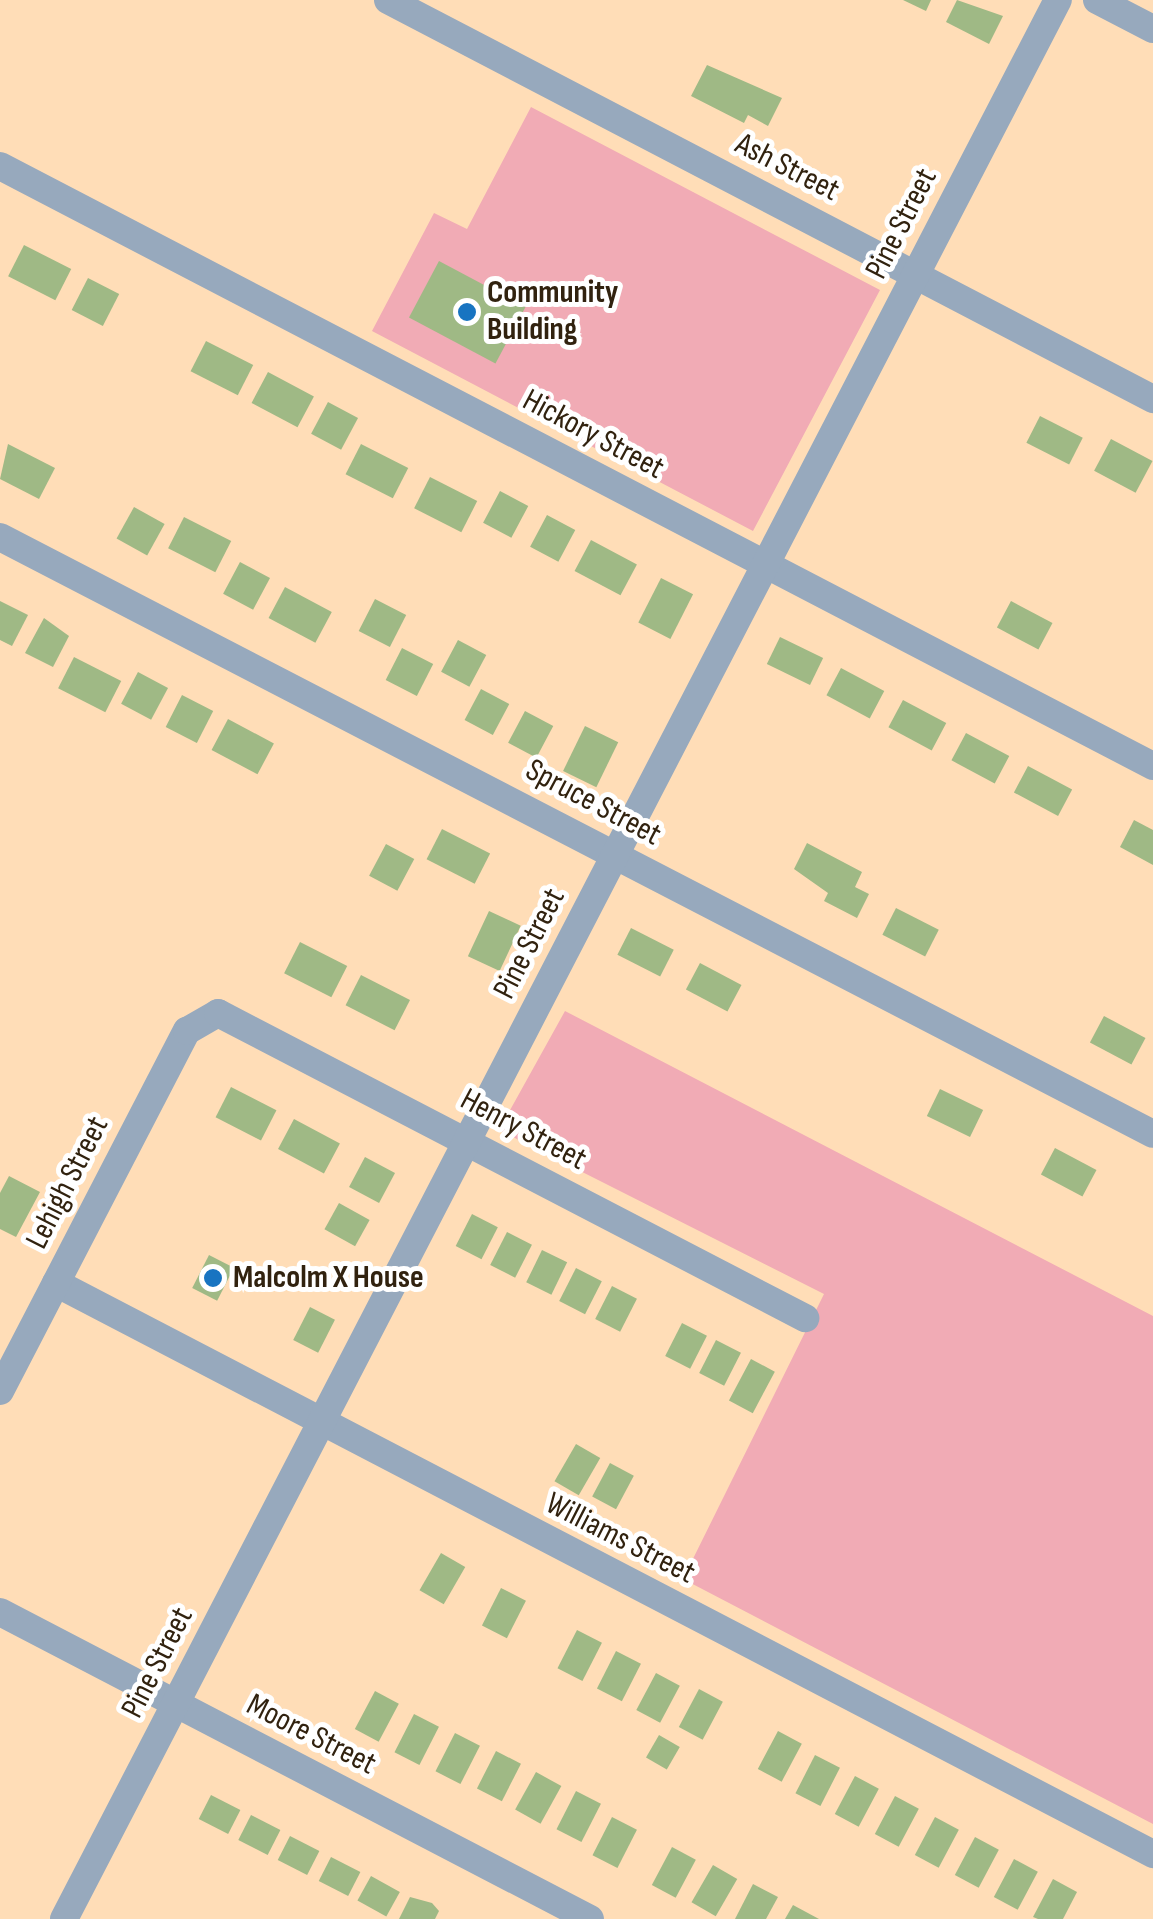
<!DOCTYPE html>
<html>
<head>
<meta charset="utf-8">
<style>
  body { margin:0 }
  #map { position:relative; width:1153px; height:1919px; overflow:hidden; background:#ffddb7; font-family:"Sofia Sans Condensed",sans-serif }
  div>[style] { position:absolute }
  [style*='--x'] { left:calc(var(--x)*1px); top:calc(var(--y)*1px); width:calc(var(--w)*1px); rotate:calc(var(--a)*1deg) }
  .green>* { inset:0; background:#f1abb5 }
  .building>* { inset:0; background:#9fb985; transform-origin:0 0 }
  .minor>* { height:28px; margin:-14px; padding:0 14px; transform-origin:14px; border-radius:14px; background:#97a9bd }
  .dots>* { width:28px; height:28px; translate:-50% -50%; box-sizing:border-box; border:5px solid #fff; border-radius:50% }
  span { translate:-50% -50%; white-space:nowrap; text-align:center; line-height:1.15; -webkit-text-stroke:10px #fff; paint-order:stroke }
  .street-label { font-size:32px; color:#31220f }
  .poi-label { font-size:32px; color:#31220f; font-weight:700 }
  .left { translate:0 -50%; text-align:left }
</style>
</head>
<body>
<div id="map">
  <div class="green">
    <div style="clip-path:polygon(531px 107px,880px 290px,753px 531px,372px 331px,434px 213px,467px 229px)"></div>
    <div style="clip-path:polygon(565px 1011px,1153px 1316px,1153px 1824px,683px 1579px,824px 1294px,499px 1130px)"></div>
  </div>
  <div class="building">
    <div style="clip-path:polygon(903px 0,931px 0,926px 11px)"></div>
    <div style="clip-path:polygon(957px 0,1003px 16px,989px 44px,946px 22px)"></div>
    <div style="clip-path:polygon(707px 65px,782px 98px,768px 126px,748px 115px,744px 123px,691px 96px)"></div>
    <div style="left:24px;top:245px;width:53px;height:35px;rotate:27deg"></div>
    <div style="left:439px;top:261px;width:98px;height:64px;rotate:28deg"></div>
    <div style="left:88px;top:278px;width:35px;height:36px;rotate:27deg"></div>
    <div style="left:206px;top:341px;width:53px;height:34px;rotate:27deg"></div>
    <div style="left:268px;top:372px;width:52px;height:35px;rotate:28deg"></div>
    <div style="left:328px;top:402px;width:34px;height:36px;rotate:28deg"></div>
    <div style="left:1040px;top:416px;width:48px;height:30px;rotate:27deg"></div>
    <div style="left:1111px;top:439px;width:47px;height:36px;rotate:28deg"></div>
    <div style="clip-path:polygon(8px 444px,55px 468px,39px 499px,0 479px)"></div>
    <div style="left:361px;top:444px;width:53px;height:34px;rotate:27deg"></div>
    <div style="left:430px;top:477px;width:53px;height:35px;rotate:27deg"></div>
    <div style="left:500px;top:491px;width:32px;height:36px;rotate:28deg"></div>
    <div style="left:134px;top:507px;width:35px;height:36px;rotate:29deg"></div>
    <div style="left:547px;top:515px;width:32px;height:36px;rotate:28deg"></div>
    <div style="left:184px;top:517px;width:53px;height:35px;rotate:27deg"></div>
    <div style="left:591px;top:540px;width:52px;height:35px;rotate:28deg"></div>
    <div style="left:240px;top:562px;width:34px;height:36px;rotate:28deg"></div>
    <div style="left:661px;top:578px;width:36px;height:50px;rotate:27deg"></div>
    <div style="left:285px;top:587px;width:53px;height:35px;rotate:28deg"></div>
    <div style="left:375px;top:599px;width:35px;height:36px;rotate:27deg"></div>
    <div style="clip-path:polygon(0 601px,28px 615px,12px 646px,0 640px)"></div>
    <div style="left:1011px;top:601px;width:47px;height:30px;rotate:28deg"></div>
    <div style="clip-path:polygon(44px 618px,69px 636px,53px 667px,25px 653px)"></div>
    <div style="left:780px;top:637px;width:48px;height:30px;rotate:26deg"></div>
    <div style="left:458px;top:640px;width:32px;height:36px;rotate:28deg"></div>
    <div style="left:402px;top:648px;width:35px;height:36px;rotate:27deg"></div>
    <div style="left:74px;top:657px;width:53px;height:35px;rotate:27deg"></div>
    <div style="left:841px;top:668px;width:49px;height:31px;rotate:28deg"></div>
    <div style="left:138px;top:672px;width:34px;height:36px;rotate:28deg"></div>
    <div style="left:481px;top:689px;width:32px;height:35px;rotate:28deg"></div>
    <div style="left:182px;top:695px;width:35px;height:36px;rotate:27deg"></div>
    <div style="left:903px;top:700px;width:49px;height:31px;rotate:28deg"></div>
    <div style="left:525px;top:711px;width:32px;height:36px;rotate:28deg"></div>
    <div style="left:228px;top:719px;width:52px;height:35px;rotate:28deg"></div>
    <div style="left:585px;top:726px;width:37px;height:50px;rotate:26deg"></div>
    <div style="left:966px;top:733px;width:49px;height:31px;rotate:28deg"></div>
    <div style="left:1028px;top:766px;width:50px;height:30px;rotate:28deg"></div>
    <div style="clip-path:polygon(1134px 820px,1153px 830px,1153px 865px,1120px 847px)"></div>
    <div style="left:442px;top:829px;width:54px;height:34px;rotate:27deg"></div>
    <div style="clip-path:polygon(807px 843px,862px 872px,855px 887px,869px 894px,857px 918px,824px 901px,828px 893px,794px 869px)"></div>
    <div style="left:386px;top:844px;width:32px;height:36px;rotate:28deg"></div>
    <div style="left:896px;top:908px;width:48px;height:30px;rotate:27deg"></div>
    <div style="left:489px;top:911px;width:35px;height:50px;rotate:25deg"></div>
    <div style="left:631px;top:928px;width:48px;height:30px;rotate:27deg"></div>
    <div style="left:300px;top:942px;width:53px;height:35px;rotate:27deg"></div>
    <div style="left:700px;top:963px;width:47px;height:30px;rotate:28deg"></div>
    <div style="left:361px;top:975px;width:55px;height:34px;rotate:27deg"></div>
    <div style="left:1104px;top:1016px;width:47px;height:30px;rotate:28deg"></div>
    <div style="left:231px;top:1087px;width:51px;height:34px;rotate:27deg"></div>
    <div style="left:940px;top:1089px;width:48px;height:30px;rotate:26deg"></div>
    <div style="left:294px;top:1119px;width:52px;height:34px;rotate:28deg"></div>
    <div style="left:1055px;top:1148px;width:47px;height:30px;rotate:28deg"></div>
    <div style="left:365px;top:1157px;width:34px;height:34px;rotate:28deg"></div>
    <div style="clip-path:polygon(9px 1176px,40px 1192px,16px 1237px,0 1229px,0 1193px)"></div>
    <div style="left:339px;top:1203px;width:35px;height:30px;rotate:29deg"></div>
    <div style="left:472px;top:1214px;width:29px;height:36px;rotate:27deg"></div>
    <div style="left:507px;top:1232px;width:28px;height:37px;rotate:27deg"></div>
    <div style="left:542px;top:1250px;width:28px;height:36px;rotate:26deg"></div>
    <div style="left:209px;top:1255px;width:28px;height:37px;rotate:27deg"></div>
    <div style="left:576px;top:1268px;width:29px;height:37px;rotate:27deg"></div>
    <div style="left:612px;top:1286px;width:28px;height:37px;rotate:27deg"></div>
    <div style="left:310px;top:1307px;width:28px;height:37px;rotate:27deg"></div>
    <div style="left:682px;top:1323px;width:28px;height:37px;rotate:27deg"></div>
    <div style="left:716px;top:1340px;width:28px;height:37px;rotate:27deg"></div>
    <div style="left:751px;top:1359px;width:27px;height:47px;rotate:28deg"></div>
    <div style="left:576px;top:1444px;width:28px;height:43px;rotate:30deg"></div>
    <div style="left:610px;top:1463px;width:27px;height:38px;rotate:28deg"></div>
    <div style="left:441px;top:1553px;width:28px;height:43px;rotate:30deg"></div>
    <div style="left:501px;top:1588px;width:28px;height:42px;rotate:27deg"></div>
    <div style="left:577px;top:1630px;width:28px;height:43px;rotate:27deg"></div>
    <div style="left:616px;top:1651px;width:28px;height:42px;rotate:27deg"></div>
    <div style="left:656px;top:1673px;width:27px;height:42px;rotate:28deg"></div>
    <div style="left:699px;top:1689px;width:27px;height:43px;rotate:28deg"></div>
    <div style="left:375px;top:1691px;width:27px;height:43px;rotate:28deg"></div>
    <div style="left:414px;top:1714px;width:28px;height:43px;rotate:27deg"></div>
    <div style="left:778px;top:1731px;width:27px;height:43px;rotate:28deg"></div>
    <div style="left:455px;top:1733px;width:28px;height:43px;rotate:27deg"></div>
    <div style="left:659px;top:1735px;width:24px;height:26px;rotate:30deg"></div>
    <div style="left:496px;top:1751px;width:28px;height:42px;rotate:27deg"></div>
    <div style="left:815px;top:1755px;width:28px;height:43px;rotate:27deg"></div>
    <div style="left:536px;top:1772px;width:29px;height:43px;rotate:29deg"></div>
    <div style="left:855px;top:1776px;width:27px;height:43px;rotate:28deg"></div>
    <div style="left:576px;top:1791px;width:28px;height:43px;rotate:27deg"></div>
    <div style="left:211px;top:1795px;width:33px;height:27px;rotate:27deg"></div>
    <div style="left:895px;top:1796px;width:27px;height:43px;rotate:28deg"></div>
    <div style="left:251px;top:1815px;width:33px;height:28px;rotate:27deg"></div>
    <div style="left:612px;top:1817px;width:28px;height:43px;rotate:27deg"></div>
    <div style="left:935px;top:1817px;width:27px;height:43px;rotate:28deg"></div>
    <div style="left:290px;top:1836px;width:33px;height:27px;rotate:27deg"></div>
    <div style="left:975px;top:1837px;width:27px;height:43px;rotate:28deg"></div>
    <div style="left:672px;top:1847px;width:27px;height:43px;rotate:28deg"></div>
    <div style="left:331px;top:1857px;width:33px;height:27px;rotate:27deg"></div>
    <div style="left:1014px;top:1859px;width:27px;height:43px;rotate:28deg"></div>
    <div style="left:713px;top:1865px;width:28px;height:43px;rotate:30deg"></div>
    <div style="left:371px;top:1876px;width:33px;height:28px;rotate:29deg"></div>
    <div style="clip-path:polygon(1053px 1879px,1077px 1892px,1063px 1919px,1038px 1919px,1033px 1917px)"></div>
    <div style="clip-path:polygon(753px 1884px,778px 1897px,766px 1919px,735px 1919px)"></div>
    <div style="clip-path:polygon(410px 1897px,432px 1903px,439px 1911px,435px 1919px,399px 1919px)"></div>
    <div style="clip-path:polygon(793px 1905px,819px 1919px,785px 1919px)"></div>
  </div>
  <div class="minor">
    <div style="--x:388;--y:0;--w:863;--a:27.55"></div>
    <div style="--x:1097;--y:0;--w:63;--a:27.4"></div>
    <div style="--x:0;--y:166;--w:1300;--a:27.49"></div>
    <div style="--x:0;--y:537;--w:1298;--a:27.37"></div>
    <div style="--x:56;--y:1283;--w:1237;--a:27.5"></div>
    <div style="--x:0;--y:1391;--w:406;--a:-62.6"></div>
    <div style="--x:187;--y:1031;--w:36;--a:-30"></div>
    <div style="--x:218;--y:1013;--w:662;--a:27.46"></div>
    <div style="--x:0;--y:1612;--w:665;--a:27.49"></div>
    <div style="--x:64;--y:1919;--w:2161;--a:-62.62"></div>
  </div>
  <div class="dots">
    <div style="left:467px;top:312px;background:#1874c1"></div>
    <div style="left:213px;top:1278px;background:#1874c1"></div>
  </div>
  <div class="street-label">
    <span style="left:787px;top:168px;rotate:27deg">Ash Street</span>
    <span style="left:902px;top:224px;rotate:-63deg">Pine Street</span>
    <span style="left:593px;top:435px;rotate:28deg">Hickory Street</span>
    <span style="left:593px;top:803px;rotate:28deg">Spruce Street</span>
    <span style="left:530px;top:944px;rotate:-63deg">Pine Street</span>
    <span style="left:523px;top:1130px;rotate:28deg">Henry Street</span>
    <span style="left:68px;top:1183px;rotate:-63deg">Lehigh Street</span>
    <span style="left:620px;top:1539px;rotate:27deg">Williams Street</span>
    <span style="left:158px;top:1663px;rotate:-63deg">Pine Street</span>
    <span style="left:311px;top:1735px;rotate:27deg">Moore Street</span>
  </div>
  <div class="poi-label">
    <span class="left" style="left:487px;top:312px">Community<br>Building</span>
    <span class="left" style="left:233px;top:1278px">Malcolm X House</span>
  </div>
</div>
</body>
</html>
